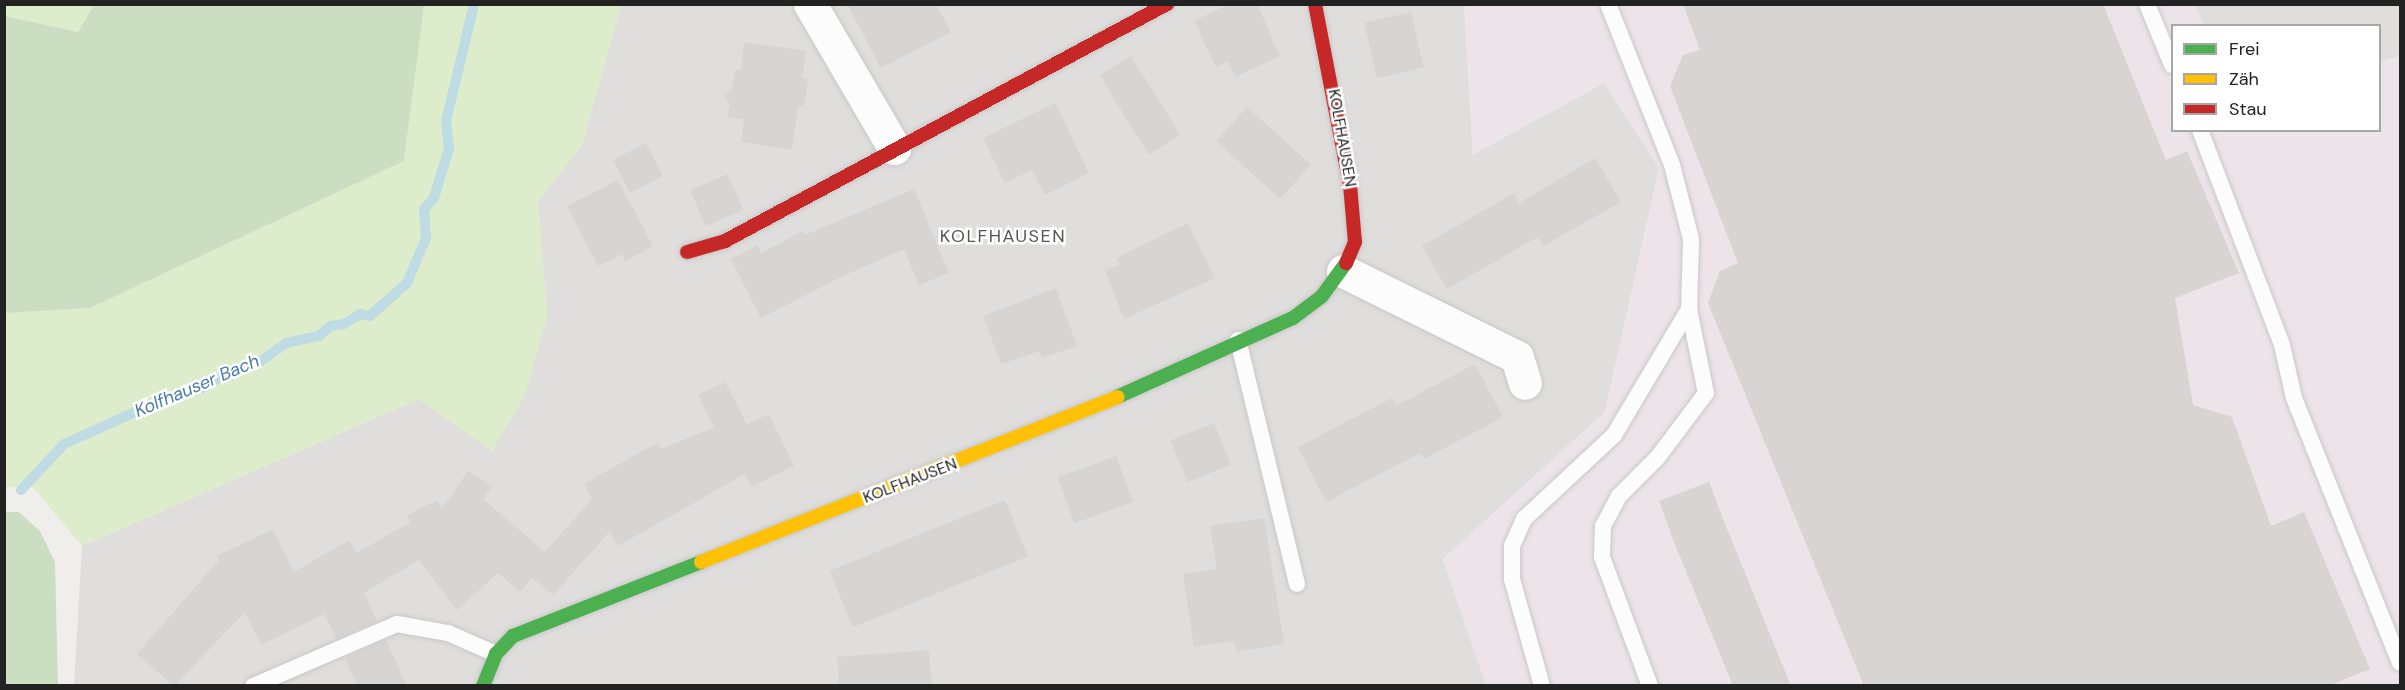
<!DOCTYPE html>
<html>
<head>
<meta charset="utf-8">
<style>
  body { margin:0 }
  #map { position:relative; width:2405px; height:690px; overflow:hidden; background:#f0eeeb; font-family:"DM Sans",sans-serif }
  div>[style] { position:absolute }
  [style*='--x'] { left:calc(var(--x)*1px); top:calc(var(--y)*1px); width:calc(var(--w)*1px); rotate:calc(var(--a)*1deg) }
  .residential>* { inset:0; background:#dfdedc }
  .industrial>* { inset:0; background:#ede4e9 }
  .grass>* { inset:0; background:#ddeccb }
  .forest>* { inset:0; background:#cbdec1 }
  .stream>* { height:10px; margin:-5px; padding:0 5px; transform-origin:5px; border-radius:5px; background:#bfdbe3 }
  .building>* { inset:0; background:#d7d4d2; transform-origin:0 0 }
  .roads { filter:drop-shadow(0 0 2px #c9c8c7) drop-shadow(0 0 2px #c9c8c7) }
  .lane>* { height:16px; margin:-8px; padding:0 8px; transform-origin:8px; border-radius:8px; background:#fdfcfc }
  .street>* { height:33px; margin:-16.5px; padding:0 16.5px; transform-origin:16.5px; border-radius:16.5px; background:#fdfcfc }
  .fast>* { height:14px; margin:-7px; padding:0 7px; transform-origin:7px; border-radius:7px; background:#4caf50 }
  .slow>* { height:14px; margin:-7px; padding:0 7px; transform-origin:7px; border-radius:7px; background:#ffc107 }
  .jam>* { height:14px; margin:-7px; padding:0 7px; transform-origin:7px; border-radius:7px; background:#c62828 }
  span { translate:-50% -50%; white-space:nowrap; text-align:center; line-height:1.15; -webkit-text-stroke:5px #fff; paint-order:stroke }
  .street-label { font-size:16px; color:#222 }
  .neighbourhood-label { font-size:18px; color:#555; letter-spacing:1.5px }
  .water-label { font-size:18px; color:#4a7aab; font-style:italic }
  .frame { position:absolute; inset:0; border:6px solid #222; pointer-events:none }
  .legend { position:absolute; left:2171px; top:24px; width:210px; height:108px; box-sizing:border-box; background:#fff; border:2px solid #a7a7a7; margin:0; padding:8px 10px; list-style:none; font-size:18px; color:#222 }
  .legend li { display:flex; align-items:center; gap:12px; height:30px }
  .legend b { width:30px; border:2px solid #a7a7a7 }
</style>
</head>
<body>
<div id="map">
  <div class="residential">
    <div style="clip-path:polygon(621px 5px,1464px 5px,1473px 154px,1604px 83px,1659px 168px,1605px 412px,1443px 559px,1486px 685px,74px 686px,82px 546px,419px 399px,493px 451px,547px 317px,538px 201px,582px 145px)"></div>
    <div style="clip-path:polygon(2195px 5px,2400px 5px,2400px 56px,2380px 62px,2380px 26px,2203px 25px)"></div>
  </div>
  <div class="industrial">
    <div style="clip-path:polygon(1464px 5px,2195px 5px,2203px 25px,2172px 26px,2172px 130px,2380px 130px,2380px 62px,2400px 56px,2400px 685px,1486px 685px,1443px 559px,1605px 412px,1659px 168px,1604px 83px,1473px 155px)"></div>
  </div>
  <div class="grass">
    <div style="clip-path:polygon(5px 5px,94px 5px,78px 32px,5px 16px)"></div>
    <div style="clip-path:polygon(424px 5px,621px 5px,582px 145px,538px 201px,547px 317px,525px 396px,492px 451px,419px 399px,82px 546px,31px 485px,5px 488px,5px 313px,90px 308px,404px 161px)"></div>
  </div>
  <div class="forest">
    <div style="clip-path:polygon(94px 5px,424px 5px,404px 161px,90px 308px,5px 313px,5px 16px,78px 32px)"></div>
    <div style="clip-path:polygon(5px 512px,19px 512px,40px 531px,55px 562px,58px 685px,5px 685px)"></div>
  </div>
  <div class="stream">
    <div style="--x:21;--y:490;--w:63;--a:-46.9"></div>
    <div style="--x:64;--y:444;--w:88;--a:-24.2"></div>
    <div style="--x:144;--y:408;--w:65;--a:-19"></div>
    <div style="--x:205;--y:387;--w:23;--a:-34"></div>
    <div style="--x:224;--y:374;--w:34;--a:-17"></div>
    <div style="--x:257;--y:364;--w:36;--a:-36"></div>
    <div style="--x:286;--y:343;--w:34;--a:-12"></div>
    <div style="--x:319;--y:336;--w:15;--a:-42"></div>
    <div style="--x:330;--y:326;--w:14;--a:-8"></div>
    <div style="--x:344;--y:324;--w:19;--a:-32"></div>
    <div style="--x:360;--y:314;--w:10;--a:11"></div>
    <div style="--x:370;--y:316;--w:50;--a:-41.7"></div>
    <div style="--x:407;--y:283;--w:49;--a:-67.1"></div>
    <div style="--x:426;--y:238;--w:29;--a:-94"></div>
    <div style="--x:424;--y:209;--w:15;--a:-48"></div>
    <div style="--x:434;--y:198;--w:52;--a:-73.3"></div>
    <div style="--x:449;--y:148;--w:27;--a:-96"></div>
    <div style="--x:446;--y:121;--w:120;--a:-76.5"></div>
  </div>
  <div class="building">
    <div style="clip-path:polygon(847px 4px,936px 4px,951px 32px,881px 68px)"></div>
    <div style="clip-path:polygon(1229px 4px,1257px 4px,1280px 56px,1235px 77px,1228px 61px,1216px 67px,1194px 21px)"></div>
    <div style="clip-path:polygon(1683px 4px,2103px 4px,2166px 160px,2187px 151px,2239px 273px,2175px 298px,2193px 405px,2232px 417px,2271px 526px,2304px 512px,2370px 669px,2328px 686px,1864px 686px,1708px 303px,1720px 271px,1738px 263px,1670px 86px,1683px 55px,1700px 50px)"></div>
    <div style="left:1411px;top:12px;width:57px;height:48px;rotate:77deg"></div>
    <div style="clip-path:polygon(744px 42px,806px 51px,802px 78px,808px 80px,804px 107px,798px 106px,792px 150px,741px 142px,744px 119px,727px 117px,730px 104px,724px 95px,732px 89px,735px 70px,741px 70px)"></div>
    <div style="left:1131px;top:56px;width:93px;height:37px;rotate:58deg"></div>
    <div style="clip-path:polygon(1055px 103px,1089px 173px,1045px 195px,1032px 170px,1005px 183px,983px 138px)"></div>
    <div style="left:1247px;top:107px;width:86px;height:46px;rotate:42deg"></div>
    <div style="left:646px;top:143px;width:37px;height:37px;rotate:63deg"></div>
    <div style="clip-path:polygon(1595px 158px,1621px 202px,1543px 246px,1538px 237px,1447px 289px,1422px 246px,1514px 193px,1519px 203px)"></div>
    <div style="left:728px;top:174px;width:39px;height:41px;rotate:67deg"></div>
    <div style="clip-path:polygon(618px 180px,653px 246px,625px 261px,622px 254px,598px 266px,567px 206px)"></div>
    <div style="clip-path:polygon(914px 189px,949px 273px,919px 285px,904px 249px,843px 276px,761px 318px,731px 259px,758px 245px,761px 253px,803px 231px,805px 235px)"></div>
    <div style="clip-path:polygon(1188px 223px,1215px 278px,1124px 319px,1105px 270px,1120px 265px,1116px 258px)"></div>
    <div style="clip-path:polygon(1056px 288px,1077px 346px,1042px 358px,1040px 351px,1001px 364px,983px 316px)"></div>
    <div style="clip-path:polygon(1475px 364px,1503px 417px,1424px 459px,1420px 453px,1326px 502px,1298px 447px,1392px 398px,1396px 406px)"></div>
    <div style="clip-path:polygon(725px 382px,747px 424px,769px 414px,794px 466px,751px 487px,745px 474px,618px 546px,610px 531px,553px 595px,532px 577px,520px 592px,498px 573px,457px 610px,419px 560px,364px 593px,377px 621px,336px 639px,325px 614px,261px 645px,245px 612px,174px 686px,137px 654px,219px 560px,217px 556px,273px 529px,294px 572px,349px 540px,357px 553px,410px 522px,407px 515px,437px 500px,442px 509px,468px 471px,492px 487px,483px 499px,545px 552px,592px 499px,584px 484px,658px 442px,661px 449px,714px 427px,698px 395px)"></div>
    <div style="left:1214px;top:423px;width:45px;height:47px;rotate:68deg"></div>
    <div style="left:1116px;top:456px;width:49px;height:62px;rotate:70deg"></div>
    <div style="clip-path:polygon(1709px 482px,1725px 524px,1791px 686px,1733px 686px,1674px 542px,1659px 501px)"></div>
    <div style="left:1005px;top:500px;width:61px;height:189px;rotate:68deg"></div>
    <div style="clip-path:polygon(1264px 518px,1284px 644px,1236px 652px,1234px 641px,1194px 647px,1183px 574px,1217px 569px,1210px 526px)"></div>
    <div style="clip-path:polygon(386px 640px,407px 686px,357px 686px,345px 658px)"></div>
    <div style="clip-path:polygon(929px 650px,932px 686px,839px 686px,837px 657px)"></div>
  </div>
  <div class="roads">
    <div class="lane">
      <div style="--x:1608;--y:4;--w:173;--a:68.3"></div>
      <div style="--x:1672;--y:165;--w:76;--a:75.6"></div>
      <div style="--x:1691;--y:239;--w:70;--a:91.6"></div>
      <div style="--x:1689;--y:309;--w:86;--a:78.6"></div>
      <div style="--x:1706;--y:393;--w:80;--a:126.9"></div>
      <div style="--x:1658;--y:457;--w:55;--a:135"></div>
      <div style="--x:1619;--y:496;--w:34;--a:118"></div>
      <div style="--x:1603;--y:526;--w:31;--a:92"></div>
      <div style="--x:1602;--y:557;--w:138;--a:69.6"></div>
      <div style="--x:2147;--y:4;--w:66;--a:67.7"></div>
      <div style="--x:2200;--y:130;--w:230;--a:69.1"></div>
      <div style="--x:2282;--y:345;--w:54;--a:77.2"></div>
      <div style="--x:2294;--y:398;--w:285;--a:68.2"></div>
      <div style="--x:1238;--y:340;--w:251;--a:76.4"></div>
      <div style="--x:253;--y:686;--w:157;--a:-23.3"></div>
      <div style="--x:397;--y:624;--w:52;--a:10"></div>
      <div style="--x:448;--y:633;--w:52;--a:23.6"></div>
      <div style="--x:1542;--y:686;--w:111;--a:-105.7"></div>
      <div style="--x:1512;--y:579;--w:33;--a:-90"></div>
      <div style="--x:1512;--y:546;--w:30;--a:-66"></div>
      <div style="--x:1524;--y:519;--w:123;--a:-43"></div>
      <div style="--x:1614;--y:435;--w:147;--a:-59.2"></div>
    </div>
    <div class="street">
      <div style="--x:810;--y:4;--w:167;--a:59.7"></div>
      <div style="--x:1343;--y:271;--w:194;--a:26.3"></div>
      <div style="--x:1517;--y:357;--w:27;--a:73"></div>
    </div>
    <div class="fast">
      <div style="--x:1117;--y:397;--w:193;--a:-24.2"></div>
      <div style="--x:1293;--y:318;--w:36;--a:-37"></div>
      <div style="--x:1322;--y:296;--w:41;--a:-54"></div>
      <div style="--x:483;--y:686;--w:35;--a:-68"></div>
      <div style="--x:496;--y:654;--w:25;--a:-47"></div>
      <div style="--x:513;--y:636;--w:202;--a:-21.5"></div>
    </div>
    <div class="slow">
      <div style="--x:701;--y:562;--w:448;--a:-21.6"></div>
    </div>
    <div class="jam">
      <div style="--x:1315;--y:4;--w:184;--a:79.1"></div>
      <div style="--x:1350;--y:185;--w:57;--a:85"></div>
      <div style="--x:1355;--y:242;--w:23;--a:113"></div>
      <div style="--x:687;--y:252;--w:40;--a:-16"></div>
      <div style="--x:725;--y:241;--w:502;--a:-28.2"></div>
    </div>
  </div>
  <div class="street-label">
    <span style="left:1342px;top:138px;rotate:80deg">KOLFHAUSEN</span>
    <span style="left:910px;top:481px;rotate:-21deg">KOLFHAUSEN</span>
  </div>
  <div class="neighbourhood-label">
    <span style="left:1003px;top:236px">KOLFHAUSEN</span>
  </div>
  <div class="water-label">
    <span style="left:197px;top:386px;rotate:-23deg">Kolfhauser Bach</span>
  </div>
  <div class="frame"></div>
  <ul class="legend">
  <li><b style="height:8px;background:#4caf50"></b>Frei</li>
  <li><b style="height:8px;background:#ffc107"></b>Zäh</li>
  <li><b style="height:8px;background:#c62828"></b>Stau</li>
  </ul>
</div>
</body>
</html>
